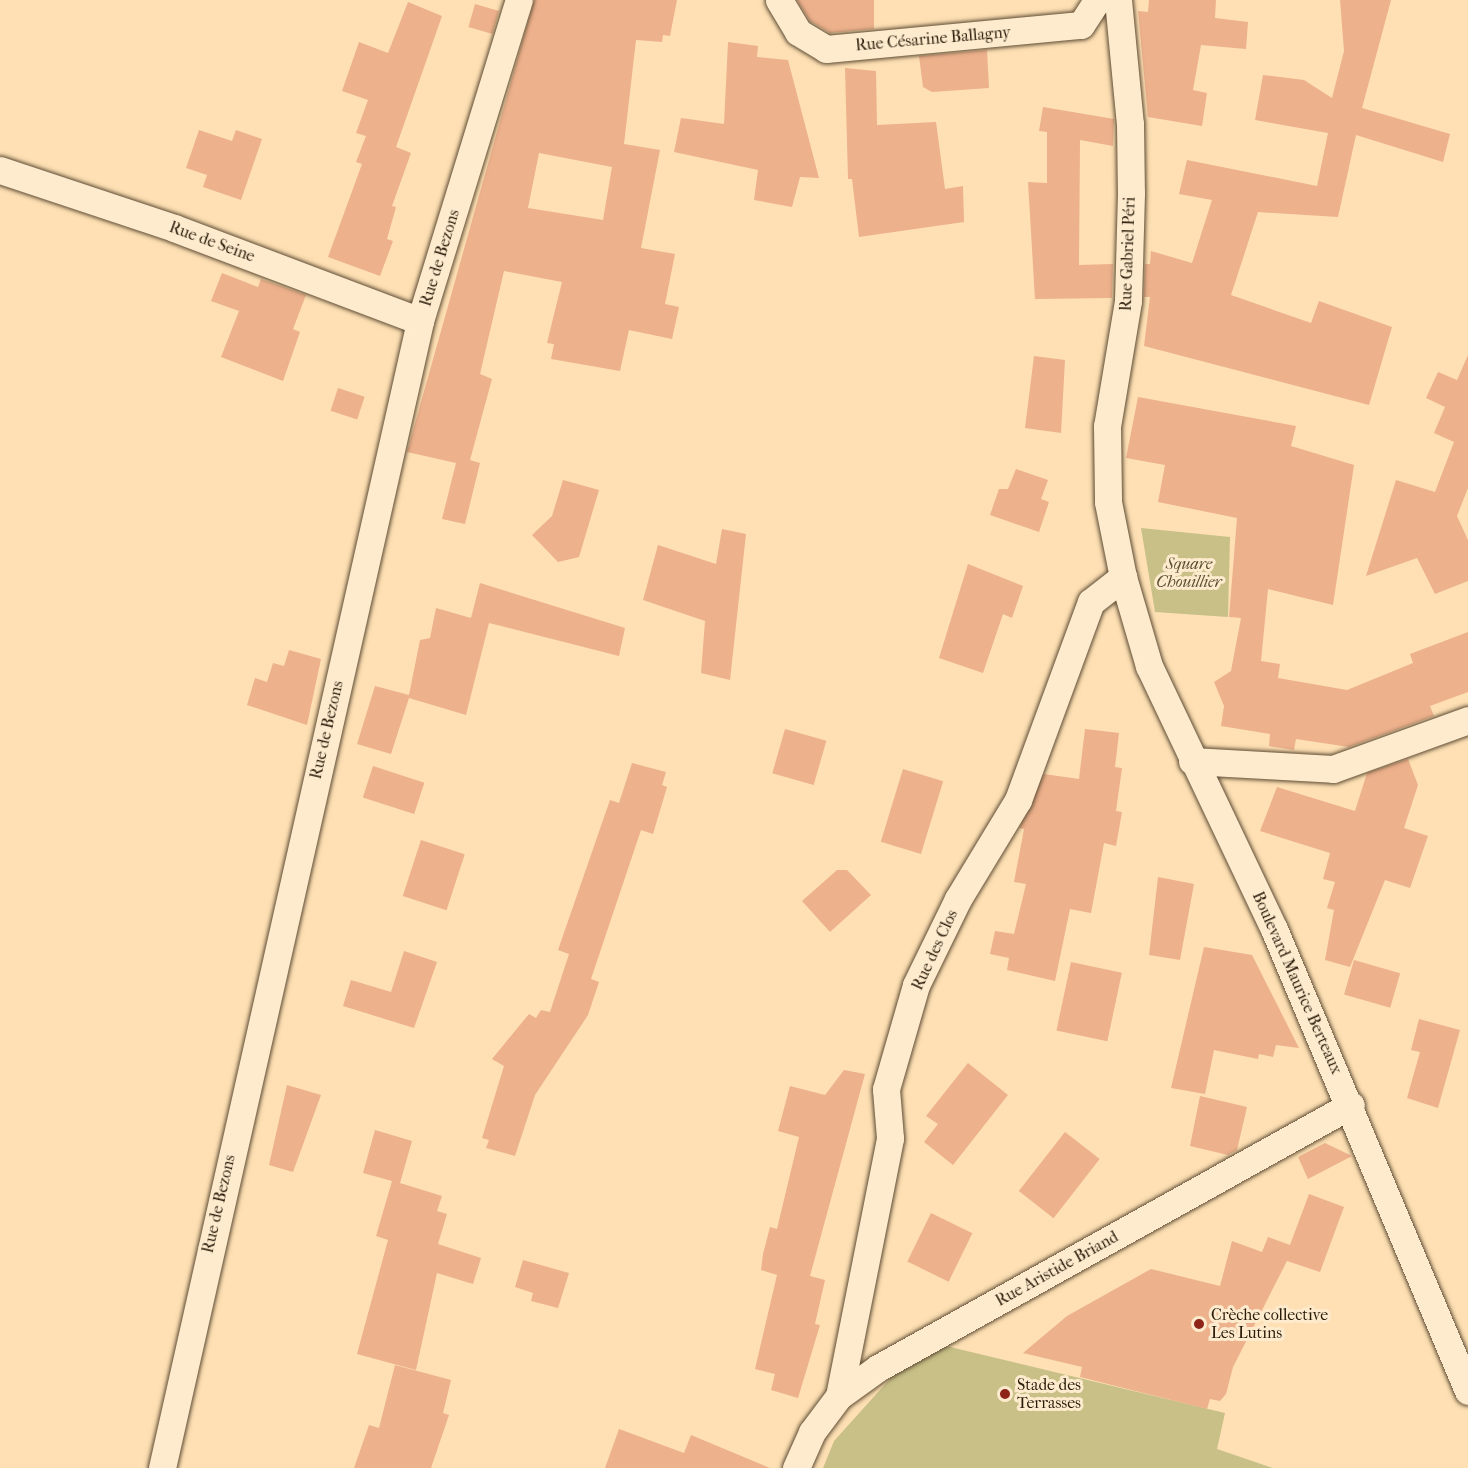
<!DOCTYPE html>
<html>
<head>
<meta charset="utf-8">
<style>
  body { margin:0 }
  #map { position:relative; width:1468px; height:1468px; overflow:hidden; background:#fee0b4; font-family:"IM FELL French Canon",serif }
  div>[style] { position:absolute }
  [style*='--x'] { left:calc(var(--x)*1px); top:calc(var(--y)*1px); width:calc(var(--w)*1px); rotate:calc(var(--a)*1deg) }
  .green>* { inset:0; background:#c8c087 }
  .building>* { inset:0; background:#edb18c; transform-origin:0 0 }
  .roads { filter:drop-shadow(0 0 2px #5e4c34) drop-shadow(0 0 2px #5e4c34) }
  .street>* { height:27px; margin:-13.5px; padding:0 13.5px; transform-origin:13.5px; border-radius:13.5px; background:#feebce }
  .dots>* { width:16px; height:16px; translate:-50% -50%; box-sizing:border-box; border:3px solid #feebce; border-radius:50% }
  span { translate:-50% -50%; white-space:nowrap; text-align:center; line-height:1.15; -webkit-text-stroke:6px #feebce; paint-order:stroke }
  .street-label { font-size:16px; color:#281b09 }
  .park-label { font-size:16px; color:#584d2f; font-style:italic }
  .poi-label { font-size:16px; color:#281b09 }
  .left { translate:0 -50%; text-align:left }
</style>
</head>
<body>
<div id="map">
  <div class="green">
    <div style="clip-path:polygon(1141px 528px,1230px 537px,1228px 617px,1155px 612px)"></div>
    <div style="clip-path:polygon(946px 1346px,1225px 1413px,1217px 1449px,1273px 1468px,823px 1468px,834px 1441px,897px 1371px)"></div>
  </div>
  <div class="building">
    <div style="clip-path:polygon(evenodd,534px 0,677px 0,670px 36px,663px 35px,662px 42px,636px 40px,624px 144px,660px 150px,641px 248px,675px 254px,665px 304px,679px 307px,672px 339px,629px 330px,620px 371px,551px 359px,554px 344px,547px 343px,562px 282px,504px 271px,480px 374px,492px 379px,470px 460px,480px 463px,465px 524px,442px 519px,456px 463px,407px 452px,534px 0,539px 153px,612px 167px,603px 220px,528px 208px,539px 153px)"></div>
    <div style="clip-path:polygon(797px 0,874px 0,874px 29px,830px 33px,810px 21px)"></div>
    <div style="clip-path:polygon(1149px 0,1216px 0,1215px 18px,1248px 22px,1246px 49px,1201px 45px,1193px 90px,1207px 93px,1202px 126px,1148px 117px,1138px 11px,1148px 12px)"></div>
    <div style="clip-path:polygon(1340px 0,1391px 0,1362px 108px,1450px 134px,1443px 162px,1356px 135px,1338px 217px,1258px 212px,1231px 295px,1311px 323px,1319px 301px,1392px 327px,1369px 405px,1144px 346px,1150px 297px,1144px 297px,1145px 264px,1150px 264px,1151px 251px,1192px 263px,1212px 200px,1179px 194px,1187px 160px,1317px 186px,1328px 133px,1255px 120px,1263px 75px,1304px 80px,1332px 98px,1344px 51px)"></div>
    <div style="clip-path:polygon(408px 2px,442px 16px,396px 147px,411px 153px,392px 206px,396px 207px,387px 239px,393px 241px,380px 276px,328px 257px,362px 164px,356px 162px,366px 136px,356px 133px,368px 100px,342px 91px,359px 42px,388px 53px)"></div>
    <div style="left:475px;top:4px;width:25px;height:24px;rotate:16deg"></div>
    <div style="clip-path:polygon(728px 42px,758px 46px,757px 57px,788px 60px,819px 178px,800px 177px,792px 207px,754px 200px,758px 170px,674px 152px,681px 118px,724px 124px)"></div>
    <div style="clip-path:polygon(987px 50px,989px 88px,932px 92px,923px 87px,919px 56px)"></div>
    <div style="clip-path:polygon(845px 68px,876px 71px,877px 125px,936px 122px,945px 189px,963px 186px,964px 222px,859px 237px,852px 179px,848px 179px)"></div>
    <div style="clip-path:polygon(1043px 107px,1114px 119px,1113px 146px,1080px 140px,1079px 265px,1113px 264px,1112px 298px,1035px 299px,1028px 182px,1047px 183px,1047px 132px,1039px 131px)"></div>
    <div style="clip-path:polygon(199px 130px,232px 141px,236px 130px,262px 139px,241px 200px,203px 187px,207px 175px,186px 168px)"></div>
    <div style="clip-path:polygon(222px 273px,258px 287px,261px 279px,306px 295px,293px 329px,300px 332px,283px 381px,221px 357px,239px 311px,211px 301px)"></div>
    <div style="clip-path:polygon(1468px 355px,1468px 488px,1457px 516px,1468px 540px,1468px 581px,1435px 594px,1417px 558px,1366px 576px,1396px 480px,1435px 492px,1454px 442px,1434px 433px,1445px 407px,1426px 398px,1438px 372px,1457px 380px)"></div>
    <div style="clip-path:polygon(1034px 356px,1065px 360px,1061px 433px,1025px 428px)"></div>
    <div style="left:338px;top:388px;width:28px;height:24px;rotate:18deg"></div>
    <div style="clip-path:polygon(1138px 397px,1296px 426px,1291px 446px,1354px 465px,1333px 605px,1268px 589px,1261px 661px,1280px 664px,1278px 678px,1347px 690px,1413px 663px,1410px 654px,1468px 632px,1468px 692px,1430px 706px,1434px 716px,1349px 747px,1296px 739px,1294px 750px,1269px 746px,1270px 734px,1221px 726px,1224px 706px,1214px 682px,1231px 671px,1241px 618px,1229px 617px,1237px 518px,1158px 502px,1165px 465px,1126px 458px)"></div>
    <div style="clip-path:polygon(1016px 469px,1048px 480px,1041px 499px,1049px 502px,1039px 532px,990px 515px,999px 489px,1008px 489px)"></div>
    <div style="clip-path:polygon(563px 480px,599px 490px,579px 557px,558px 562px,532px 535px,552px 516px)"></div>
    <div style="clip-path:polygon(722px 529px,746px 534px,730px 680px,701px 673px,705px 621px,643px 600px,658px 545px,716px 564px)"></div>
    <div style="clip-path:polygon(968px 564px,1023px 586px,1012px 618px,1003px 614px,983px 673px,939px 658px)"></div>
    <div style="clip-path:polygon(480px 583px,625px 628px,619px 656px,477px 620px,489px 623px,466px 715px,409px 698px,391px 754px,357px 744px,375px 686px,409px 695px,420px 640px,430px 638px,436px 608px,471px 618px)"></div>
    <div style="clip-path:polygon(289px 650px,321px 659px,307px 725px,247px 705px,255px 678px,267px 682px,273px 663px,284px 666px)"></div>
    <div style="left:785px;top:729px;width:43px;height:46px;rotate:16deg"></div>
    <div style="clip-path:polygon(1085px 729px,1119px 733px,1115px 767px,1122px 768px,1116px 811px,1122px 812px,1116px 846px,1104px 843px,1091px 913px,1070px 909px,1055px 981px,1007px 970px,1009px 958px,990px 954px,995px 931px,1014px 934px,1026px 884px,1014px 882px,1024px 829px,1019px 828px,1044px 774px,1079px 779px)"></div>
    <div style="clip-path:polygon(1408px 759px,1418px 785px,1404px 828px,1428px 836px,1410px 888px,1385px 880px,1350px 967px,1325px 960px,1334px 910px,1327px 908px,1335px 882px,1323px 879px,1330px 853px,1260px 831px,1277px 787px,1355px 811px,1367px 773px)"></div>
    <div style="clip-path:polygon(632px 763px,666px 772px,662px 785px,667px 787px,653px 834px,641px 830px,591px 979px,599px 982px,588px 1015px,535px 1095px,515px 1156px,486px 1148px,489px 1140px,482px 1138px,504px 1066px,492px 1059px,529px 1014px,536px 1018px,541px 1010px,550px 1012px,569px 954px,558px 950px,610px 800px,619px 803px)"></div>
    <div style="left:373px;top:766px;width:54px;height:33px;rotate:18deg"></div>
    <div style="left:903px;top:769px;width:42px;height:76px;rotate:17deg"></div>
    <div style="left:421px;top:840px;width:46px;height:59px;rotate:18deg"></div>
    <div style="clip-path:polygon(837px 870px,847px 870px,871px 895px,830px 932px,802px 901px)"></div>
    <div style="clip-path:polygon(1158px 877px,1194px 884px,1180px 960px,1149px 955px)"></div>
    <div style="clip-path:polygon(1204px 947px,1252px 955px,1299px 1048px,1276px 1045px,1273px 1057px,1259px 1054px,1258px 1059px,1214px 1050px,1205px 1094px,1171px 1088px)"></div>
    <div style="clip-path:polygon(404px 951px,437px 962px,414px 1028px,343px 1006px,351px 980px,391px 992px)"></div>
    <div style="left:1354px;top:960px;width:48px;height:36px;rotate:16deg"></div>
    <div style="left:1071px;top:962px;width:52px;height:70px;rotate:12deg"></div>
    <div style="clip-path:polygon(1419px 1019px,1460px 1030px,1438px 1108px,1407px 1098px,1420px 1052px,1411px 1050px)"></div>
    <div style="clip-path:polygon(968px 1063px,1008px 1095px,953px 1165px,924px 1142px,938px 1124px,926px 1116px)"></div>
    <div style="clip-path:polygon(844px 1070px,865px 1074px,810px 1276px,825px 1280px,815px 1324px,820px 1325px,798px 1398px,771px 1390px,775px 1374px,755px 1369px,777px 1275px,761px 1270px,763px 1254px,770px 1227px,777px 1229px,799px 1137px,778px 1131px,790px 1086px,825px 1095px)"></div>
    <div style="clip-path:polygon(287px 1085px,321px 1095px,293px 1172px,269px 1165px)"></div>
    <div style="clip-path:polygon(1200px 1096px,1247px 1107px,1237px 1150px,1228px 1155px,1190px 1146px)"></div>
    <div style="clip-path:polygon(375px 1130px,412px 1141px,400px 1183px,442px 1196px,437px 1211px,447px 1214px,438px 1244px,481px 1258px,473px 1284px,437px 1273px,416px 1370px,357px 1354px,388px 1240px,376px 1236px,392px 1181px,363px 1173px)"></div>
    <div style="left:1065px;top:1132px;width:44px;height:75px;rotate:38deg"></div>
    <div style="clip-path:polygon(1325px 1143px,1352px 1156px,1308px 1179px,1298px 1157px)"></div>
    <div style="clip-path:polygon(1309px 1194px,1344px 1207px,1320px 1272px,1287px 1261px,1233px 1367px,1226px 1394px,1220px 1401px,1210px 1399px,1207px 1409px,1080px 1377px,1082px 1367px,1023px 1353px,1067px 1316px,1151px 1269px,1220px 1286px,1232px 1241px,1262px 1252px,1268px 1237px,1290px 1245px)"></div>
    <div style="left:931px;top:1213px;width:46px;height:54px;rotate:26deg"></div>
    <div style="clip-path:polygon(523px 1260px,569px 1273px,558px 1308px,531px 1301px,533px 1293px,515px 1287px)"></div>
    <div style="clip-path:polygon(395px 1365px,451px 1380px,443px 1413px,449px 1415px,431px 1468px,354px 1468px,369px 1425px,379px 1428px)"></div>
    <div style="clip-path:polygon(619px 1429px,684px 1453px,691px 1435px,770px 1468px,605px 1468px)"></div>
  </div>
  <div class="roads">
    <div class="street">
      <div style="--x:779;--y:0;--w:37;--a:59"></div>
      <div style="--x:798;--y:32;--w:33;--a:31"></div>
      <div style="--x:826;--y:49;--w:256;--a:-5.4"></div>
      <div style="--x:1081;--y:25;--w:30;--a:-57"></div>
      <div style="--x:1118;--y:0;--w:125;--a:84.5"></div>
      <div style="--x:1130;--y:124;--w:69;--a:89.2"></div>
      <div style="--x:1131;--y:193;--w:108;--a:91.6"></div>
      <div style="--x:1128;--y:301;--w:127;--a:99.5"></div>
      <div style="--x:1107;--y:426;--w:76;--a:89.2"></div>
      <div style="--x:1108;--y:502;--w:76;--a:78.7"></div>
      <div style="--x:1123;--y:577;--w:93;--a:73.7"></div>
      <div style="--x:1149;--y:666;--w:291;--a:64.6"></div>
      <div style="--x:1274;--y:929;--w:501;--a:67.22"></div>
      <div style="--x:0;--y:170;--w:183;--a:18.4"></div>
      <div style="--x:174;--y:228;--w:263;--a:20.7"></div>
      <div style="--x:1192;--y:761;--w:141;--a:3.2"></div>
      <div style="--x:1333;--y:769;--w:144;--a:-19.9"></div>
      <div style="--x:839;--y:1396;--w:263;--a:-78.8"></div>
      <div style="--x:890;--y:1138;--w:49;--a:-94.7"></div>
      <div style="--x:886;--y:1089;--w:108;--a:-73.9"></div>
      <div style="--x:916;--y:985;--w:96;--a:-64"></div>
      <div style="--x:958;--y:899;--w:116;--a:-58.8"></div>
      <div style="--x:1018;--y:800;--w:211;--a:-69.8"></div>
      <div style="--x:1091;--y:602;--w:41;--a:-38"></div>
      <div style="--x:162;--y:1468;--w:1176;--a:-77.32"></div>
      <div style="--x:420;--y:321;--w:336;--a:-72.9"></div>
      <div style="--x:796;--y:1468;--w:39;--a:-66"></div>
      <div style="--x:812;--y:1432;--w:45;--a:-53.1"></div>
      <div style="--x:839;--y:1396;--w:48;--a:-35.7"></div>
      <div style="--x:878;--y:1368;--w:541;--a:-29.08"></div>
    </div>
  </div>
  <div class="dots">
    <div style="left:1199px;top:1324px;background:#8f2418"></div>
    <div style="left:1005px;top:1394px;background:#8f2418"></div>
  </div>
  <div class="street-label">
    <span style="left:933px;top:39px;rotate:-5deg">Rue Césarine Ballagny</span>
    <span style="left:212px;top:242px;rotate:20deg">Rue de Seine</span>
    <span style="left:1128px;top:254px;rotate:-88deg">Rue Gabriel Péri</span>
    <span style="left:440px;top:258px;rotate:-73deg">Rue de Bezons</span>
    <span style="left:327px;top:730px;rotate:-77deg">Rue de Bezons</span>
    <span style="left:935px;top:950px;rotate:-65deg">Rue des Clos</span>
    <span style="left:1297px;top:983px;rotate:66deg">Boulevard Maurice Berteaux</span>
    <span style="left:219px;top:1204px;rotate:-77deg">Rue de Bezons</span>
    <span style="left:1057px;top:1269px;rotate:-29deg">Rue Aristide Briand</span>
  </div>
  <div class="park-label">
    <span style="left:1189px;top:573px">Square<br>Chouillier</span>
  </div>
  <div class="poi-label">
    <span class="left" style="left:1211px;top:1324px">Crèche collective<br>Les Lutins</span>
    <span class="left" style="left:1017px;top:1394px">Stade des<br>Terrasses</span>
  </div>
</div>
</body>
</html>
